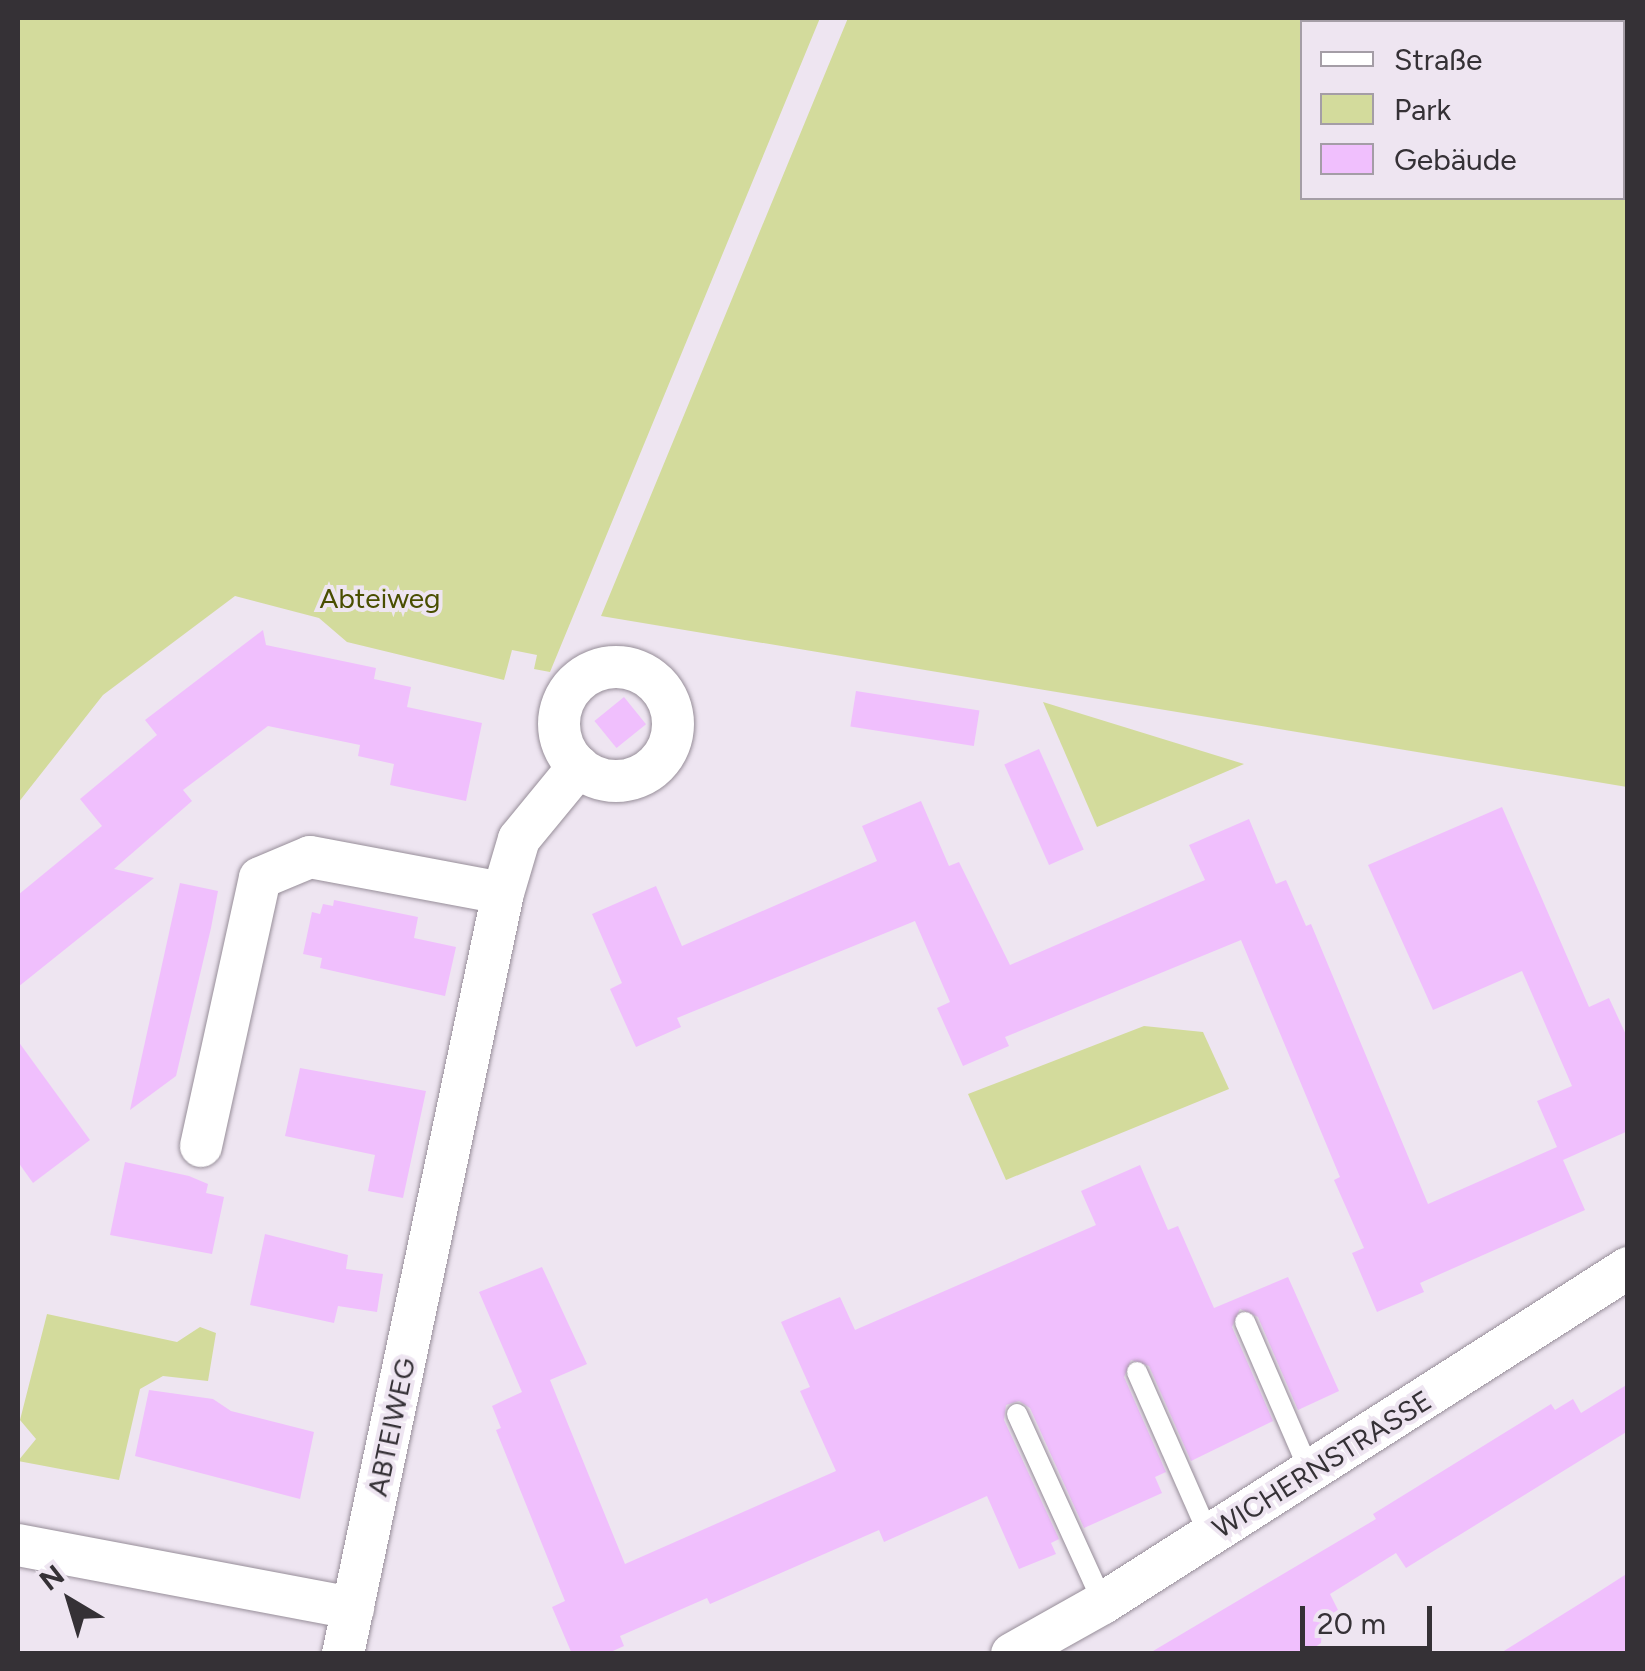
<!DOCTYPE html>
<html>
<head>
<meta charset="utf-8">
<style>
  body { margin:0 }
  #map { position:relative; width:1645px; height:1671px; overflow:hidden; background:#eee5f1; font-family:Figtree,sans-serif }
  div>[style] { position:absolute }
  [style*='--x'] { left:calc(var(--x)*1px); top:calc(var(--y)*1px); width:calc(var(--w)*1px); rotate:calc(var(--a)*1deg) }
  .green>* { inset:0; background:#d3db9c }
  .building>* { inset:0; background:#f0bffd; transform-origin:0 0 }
  .roads { filter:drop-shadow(0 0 2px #978e99) drop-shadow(0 0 2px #978e99) }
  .lane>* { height:20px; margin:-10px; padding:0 10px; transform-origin:10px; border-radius:10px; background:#fff }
  .street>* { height:42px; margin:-21px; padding:0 21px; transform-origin:21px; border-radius:21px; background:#fff }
  .street>.ring { margin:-21px; padding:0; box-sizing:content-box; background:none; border:42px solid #fff; border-radius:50% }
  span { translate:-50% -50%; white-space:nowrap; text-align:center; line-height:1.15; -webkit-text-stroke:8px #eee5f1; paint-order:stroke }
  .park-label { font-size:28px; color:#494e00 }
  .street-label { font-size:28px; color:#353136 }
  .frame { position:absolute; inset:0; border:20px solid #353136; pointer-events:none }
  .legend { position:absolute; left:1300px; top:20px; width:325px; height:180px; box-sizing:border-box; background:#eee5f1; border:2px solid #a49da6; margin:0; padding:12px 18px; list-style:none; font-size:30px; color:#353136 }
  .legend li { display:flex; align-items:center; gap:20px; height:50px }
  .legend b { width:50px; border:2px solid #a49da6 }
  .north { position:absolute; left:20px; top:1551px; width:100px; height:100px; -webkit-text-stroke:8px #eee5f1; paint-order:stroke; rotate:322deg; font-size:28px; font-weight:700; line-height:40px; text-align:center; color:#353136 }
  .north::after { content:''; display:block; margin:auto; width:35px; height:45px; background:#353136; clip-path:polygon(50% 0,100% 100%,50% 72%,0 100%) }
  .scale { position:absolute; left:1300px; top:1606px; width:132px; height:45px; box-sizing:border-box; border:5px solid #353136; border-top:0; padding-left:12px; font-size:30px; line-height:35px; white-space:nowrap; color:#353136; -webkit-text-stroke:8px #eee5f1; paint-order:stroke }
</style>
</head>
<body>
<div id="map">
  <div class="green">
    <div style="clip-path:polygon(18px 18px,820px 18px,550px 672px,534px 669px,537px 655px,512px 650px,504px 680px,347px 642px,319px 618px,235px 596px,103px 695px,18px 803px)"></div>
    <div style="clip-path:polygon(evenodd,848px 18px,1627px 18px,1627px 787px,601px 616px,848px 18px,1622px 22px,1622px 198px,1302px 198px,1302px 22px,1622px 22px)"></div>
    <div style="clip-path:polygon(1043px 702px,1244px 764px,1097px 827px)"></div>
    <div style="clip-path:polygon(1144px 1026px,1203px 1032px,1229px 1089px,1006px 1180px,968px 1094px)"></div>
    <div style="clip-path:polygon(47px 1314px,177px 1342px,200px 1327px,216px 1333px,208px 1381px,163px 1376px,140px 1389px,119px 1480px,18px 1461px,36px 1439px,20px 1420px)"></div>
  </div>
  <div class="building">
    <div style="clip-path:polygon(263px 630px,266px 645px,376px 668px,374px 679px,411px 687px,407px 707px,482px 723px,466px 801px,390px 785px,394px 764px,358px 756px,360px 745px,268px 726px,183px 790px,192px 801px,114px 869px,154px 878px,18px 987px,18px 895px,102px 826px,80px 799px,157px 735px,145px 720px)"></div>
    <div style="left:856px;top:691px;width:125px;height:36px;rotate:9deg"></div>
    <div style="left:624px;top:697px;width:35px;height:38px;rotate:51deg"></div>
    <div style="left:1039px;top:749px;width:110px;height:38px;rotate:66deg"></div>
    <div style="clip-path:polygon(921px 801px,949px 866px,959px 862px,1010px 965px,1205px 880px,1189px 845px,1249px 819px,1276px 884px,1286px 880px,1306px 926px,1311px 924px,1428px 1204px,1557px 1147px,1537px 1101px,1572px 1086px,1522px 971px,1433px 1010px,1368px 865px,1502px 807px,1589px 1007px,1609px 998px,1628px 1039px,1628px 1131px,1563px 1160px,1585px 1210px,1420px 1283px,1424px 1292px,1377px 1312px,1352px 1253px,1364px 1248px,1334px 1180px,1340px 1177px,1241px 940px,1005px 1037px,1009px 1046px,963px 1066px,937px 1008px,950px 1002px,915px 921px,677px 1018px,681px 1027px,636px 1047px,610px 989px,622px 983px,592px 914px,656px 886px,682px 946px,877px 861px,862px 826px)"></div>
    <div style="clip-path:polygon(180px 883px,218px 891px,211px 928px,176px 1076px,130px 1110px)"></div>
    <div style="clip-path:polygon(334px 900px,418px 917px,414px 938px,456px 947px,445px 996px,320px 968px,322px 958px,303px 954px,312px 912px,320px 914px,323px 904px,333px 906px)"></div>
    <div style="clip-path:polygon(18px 1041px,90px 1140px,33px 1183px,18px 1162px)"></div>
    <div style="clip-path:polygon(300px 1068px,426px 1091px,403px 1198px,368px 1191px,375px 1155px,285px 1136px)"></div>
    <div style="clip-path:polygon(125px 1162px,189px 1176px,208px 1184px,206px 1193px,224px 1197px,212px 1254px,110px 1235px)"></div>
    <div style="clip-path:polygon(1140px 1165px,1168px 1230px,1178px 1226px,1214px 1308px,1288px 1277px,1339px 1391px,1298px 1410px,1258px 1317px,1240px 1309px,1232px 1327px,1273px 1421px,1191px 1461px,1149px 1366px,1131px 1360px,1124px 1377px,1166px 1472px,1155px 1477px,1162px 1493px,1084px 1528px,1030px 1408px,1019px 1401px,1006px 1405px,1004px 1420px,1059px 1539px,1051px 1543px,1056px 1554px,1019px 1569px,987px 1496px,884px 1542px,879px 1530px,710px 1604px,707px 1598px,620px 1636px,624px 1646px,606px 1654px,572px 1654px,552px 1607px,565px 1601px,496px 1430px,501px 1428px,492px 1406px,522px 1392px,479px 1292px,542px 1267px,587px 1364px,550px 1380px,625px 1564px,836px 1471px,800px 1391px,810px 1387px,781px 1322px,840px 1297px,855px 1330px,1096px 1225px,1081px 1191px)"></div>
    <div style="clip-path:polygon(265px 1234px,348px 1255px,346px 1269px,383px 1274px,377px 1312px,338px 1306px,334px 1323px,250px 1305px)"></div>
    <div style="clip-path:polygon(1628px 1384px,1628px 1431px,1406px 1568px,1396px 1553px,1330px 1594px,1338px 1610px,1323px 1619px,1321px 1643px,1305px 1654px,1148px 1654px,1376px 1519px,1373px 1514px,1551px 1404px,1555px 1410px,1573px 1399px,1581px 1413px)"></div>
    <div style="clip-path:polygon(149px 1390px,213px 1399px,231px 1411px,314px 1432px,300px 1499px,135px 1456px)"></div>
    <div style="clip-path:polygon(1628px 1573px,1628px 1654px,1499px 1654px,1589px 1598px)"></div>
  </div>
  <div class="roads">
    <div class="lane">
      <div style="--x:1245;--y:1322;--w:163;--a:66.6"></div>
      <div style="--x:1137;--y:1372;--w:178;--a:66.2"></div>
      <div style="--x:1017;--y:1414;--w:208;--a:65.5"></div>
    </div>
    <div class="street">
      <div class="ring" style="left:559px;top:667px;width:72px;height:72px"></div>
      <div style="--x:201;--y:1146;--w:274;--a:-77.6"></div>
      <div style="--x:260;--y:878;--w:54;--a:-22.8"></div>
      <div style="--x:310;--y:857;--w:196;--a:10.6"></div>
      <div style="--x:18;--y:1545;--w:341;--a:10.7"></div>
      <div style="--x:343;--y:1654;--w:778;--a:-78.13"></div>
      <div style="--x:503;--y:893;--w:56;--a:-73.5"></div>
      <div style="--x:519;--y:839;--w:94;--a:-50.6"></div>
      <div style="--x:1012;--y:1654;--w:104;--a:-29.3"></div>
      <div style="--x:1103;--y:1603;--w:623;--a:-32.54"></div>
    </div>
  </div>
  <div class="park-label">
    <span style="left:380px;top:598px">Abteiweg</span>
  </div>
  <div class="street-label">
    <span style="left:391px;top:1427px;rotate:-78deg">ABTEIWEG</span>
    <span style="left:1322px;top:1464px;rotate:-32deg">WICHERNSTRASSE</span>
  </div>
  <div class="frame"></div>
  <ul class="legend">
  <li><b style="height:12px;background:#fff"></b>Straße</li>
  <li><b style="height:28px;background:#d3db9c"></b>Park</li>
  <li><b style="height:28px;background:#f0bffd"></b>Gebäude</li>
  </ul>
  <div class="north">N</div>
  <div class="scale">20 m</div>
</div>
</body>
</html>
